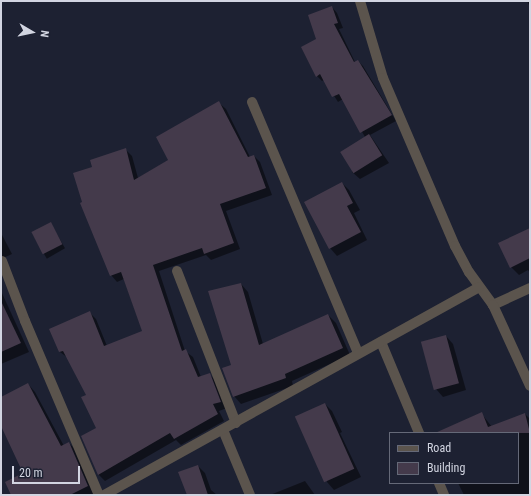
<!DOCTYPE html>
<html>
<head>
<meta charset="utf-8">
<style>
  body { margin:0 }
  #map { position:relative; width:531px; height:496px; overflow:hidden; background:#1d2132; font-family:"Roboto Condensed",sans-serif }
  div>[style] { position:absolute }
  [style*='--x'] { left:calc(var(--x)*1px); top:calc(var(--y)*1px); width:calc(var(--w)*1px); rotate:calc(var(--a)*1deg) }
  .shadow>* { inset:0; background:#0007; transform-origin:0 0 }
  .building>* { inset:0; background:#443a4b; transform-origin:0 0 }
  .street>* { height:10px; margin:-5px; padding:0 5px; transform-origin:5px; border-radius:5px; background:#5b544d }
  span { translate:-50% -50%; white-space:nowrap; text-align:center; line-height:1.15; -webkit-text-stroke:3px #1d2132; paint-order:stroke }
  .frame { position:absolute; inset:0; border:2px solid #d2d5e1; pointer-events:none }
  .legend { position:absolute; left:389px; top:432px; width:130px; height:52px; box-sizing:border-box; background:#1d2132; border:1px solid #656978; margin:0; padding:5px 7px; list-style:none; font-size:12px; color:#d2d5e1 }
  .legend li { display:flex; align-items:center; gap:8px; height:20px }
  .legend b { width:20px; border:1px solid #656978 }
  .north { position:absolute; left:12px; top:12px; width:40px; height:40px; -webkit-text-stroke:3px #1d2132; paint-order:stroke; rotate:99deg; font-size:11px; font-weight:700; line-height:16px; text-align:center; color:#d2d5e1 }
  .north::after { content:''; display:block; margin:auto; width:14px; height:18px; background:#d2d5e1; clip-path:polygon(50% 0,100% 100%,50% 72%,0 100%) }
  .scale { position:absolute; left:12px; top:466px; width:68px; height:18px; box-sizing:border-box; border:2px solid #d2d5e1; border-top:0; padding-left:5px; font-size:12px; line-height:14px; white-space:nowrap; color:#d2d5e1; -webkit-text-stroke:3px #1d2132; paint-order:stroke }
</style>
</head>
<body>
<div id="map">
  <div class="shadow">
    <div style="clip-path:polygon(527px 1px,530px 1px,530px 7px)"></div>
    <div style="clip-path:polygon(332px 7px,337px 13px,343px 28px,339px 29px,355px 62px,358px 61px,363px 66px,396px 121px,370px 135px,389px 163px,360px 179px,352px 172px,365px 137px,343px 99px,338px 102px,324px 80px,322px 81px,317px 76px,317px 39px)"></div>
    <div style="clip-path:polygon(219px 103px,226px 109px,250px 157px,254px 156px,260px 162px,272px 195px,226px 211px,240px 249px,211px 260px,206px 255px,159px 271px,185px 351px,193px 357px,201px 377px,209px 374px,216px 381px,227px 408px,219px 411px,224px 421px,181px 445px,176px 440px,105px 481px,98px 474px,97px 429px,87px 395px,68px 358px,60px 352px,89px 312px,96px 319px,107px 346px,143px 332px,124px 279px,117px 282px,111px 275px,84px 202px,94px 168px,125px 149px,132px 156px,138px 178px,169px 160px)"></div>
    <div style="clip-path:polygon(342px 183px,349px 190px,360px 210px,354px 213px,367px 240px,337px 256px,330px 248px)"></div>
    <div style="left:51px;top:224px;width:28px;height:21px;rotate:60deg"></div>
    <div style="clip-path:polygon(530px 229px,530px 273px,528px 270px,519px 275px,511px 267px,500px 244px)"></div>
    <div style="clip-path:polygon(1px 233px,12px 254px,1px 259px)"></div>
    <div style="clip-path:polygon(241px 284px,248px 292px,263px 344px,328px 315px,336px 323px,350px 355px,292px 381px,293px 386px,241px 404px,234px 396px,233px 365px)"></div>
    <div style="clip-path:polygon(1px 291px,29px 352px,1px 364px)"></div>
    <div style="clip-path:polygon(446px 336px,453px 344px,466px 390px,443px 397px,436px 389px)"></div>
    <div style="clip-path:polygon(28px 384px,35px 392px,64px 446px,69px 443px,76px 450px,95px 494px,12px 495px,25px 474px,1px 425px,1px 398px)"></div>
    <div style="clip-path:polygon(325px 404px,332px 411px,342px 432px,340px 433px,361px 477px,334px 490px,327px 482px)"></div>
    <div style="clip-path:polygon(481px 413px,492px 427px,525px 414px,530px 419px,530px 495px,464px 495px,458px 483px,518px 483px,518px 433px,437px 433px)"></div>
    <div style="clip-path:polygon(198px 466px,205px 473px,211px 490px,217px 495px,190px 495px)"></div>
    <div style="clip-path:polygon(305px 481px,315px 495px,270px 495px)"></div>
  </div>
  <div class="building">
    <div style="clip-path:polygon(332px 6px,338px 23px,334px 24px,354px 62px,358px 60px,392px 115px,360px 133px,339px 94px,332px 97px,320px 74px,316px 77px,301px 47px,316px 39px,308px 15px)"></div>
    <div style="clip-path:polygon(219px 101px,248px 157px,254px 155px,266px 188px,220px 204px,234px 243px,204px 254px,202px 248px,153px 265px,182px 351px,186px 349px,198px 377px,210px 373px,221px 402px,213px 404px,218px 414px,174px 439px,170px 433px,98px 475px,81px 436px,96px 428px,81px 397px,86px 395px,63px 351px,59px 352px,49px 329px,90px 311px,104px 346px,142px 331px,121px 272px,110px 276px,80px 203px,82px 202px,73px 173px,92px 167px,90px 160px,126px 148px,134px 180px,168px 160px,156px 137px)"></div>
    <div style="left:369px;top:134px;width:25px;height:34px;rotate:58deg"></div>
    <div style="clip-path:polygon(342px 182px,353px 203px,347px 206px,361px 232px,329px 249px,304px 202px)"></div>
    <div style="left:51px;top:222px;width:25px;height:22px;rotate:63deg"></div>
    <div style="clip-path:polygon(530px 228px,530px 258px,510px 268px,498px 243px)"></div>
    <div style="clip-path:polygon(241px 283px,259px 345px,328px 314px,343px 348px,285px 374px,286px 378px,233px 397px,222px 368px,231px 365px,208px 291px)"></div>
    <div style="clip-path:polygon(1px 301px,21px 343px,1px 352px)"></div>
    <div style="left:446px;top:335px;width:50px;height:26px;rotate:75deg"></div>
    <div style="clip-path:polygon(28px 383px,61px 446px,69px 442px,88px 486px,70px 495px,11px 495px,5px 482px,23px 473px,1px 426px,1px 397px)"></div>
    <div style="left:325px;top:403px;width:72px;height:33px;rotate:66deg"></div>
    <div style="clip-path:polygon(482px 412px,488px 427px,525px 413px,530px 433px,435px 433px)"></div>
    <div style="clip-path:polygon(198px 465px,208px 495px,187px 495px,178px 472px)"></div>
  </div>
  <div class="street">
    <div style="--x:360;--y:1;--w:80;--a:73.4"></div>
    <div style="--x:383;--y:78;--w:183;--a:66.8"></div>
    <div style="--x:455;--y:246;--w:30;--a:62"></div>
    <div style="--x:469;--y:272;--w:41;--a:54"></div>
    <div style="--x:252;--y:102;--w:272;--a:67.1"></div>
    <div style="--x:2;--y:261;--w:64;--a:69"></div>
    <div style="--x:25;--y:321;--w:189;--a:67"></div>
    <div style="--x:177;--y:271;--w:163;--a:68.8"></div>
    <div style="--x:530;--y:288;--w:41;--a:155.3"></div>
    <div style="--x:493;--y:305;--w:89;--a:65.4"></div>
    <div style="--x:381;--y:342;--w:99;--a:67.3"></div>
    <div style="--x:223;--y:430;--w:70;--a:67.4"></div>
    <div style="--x:439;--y:483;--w:13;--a:67"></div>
    <div style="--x:104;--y:495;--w:429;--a:-29"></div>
  </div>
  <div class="frame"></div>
  <ul class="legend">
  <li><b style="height:5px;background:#5b544d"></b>Road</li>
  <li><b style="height:11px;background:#443a4b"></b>Building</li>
  </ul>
  <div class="north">N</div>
  <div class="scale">20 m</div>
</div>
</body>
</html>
